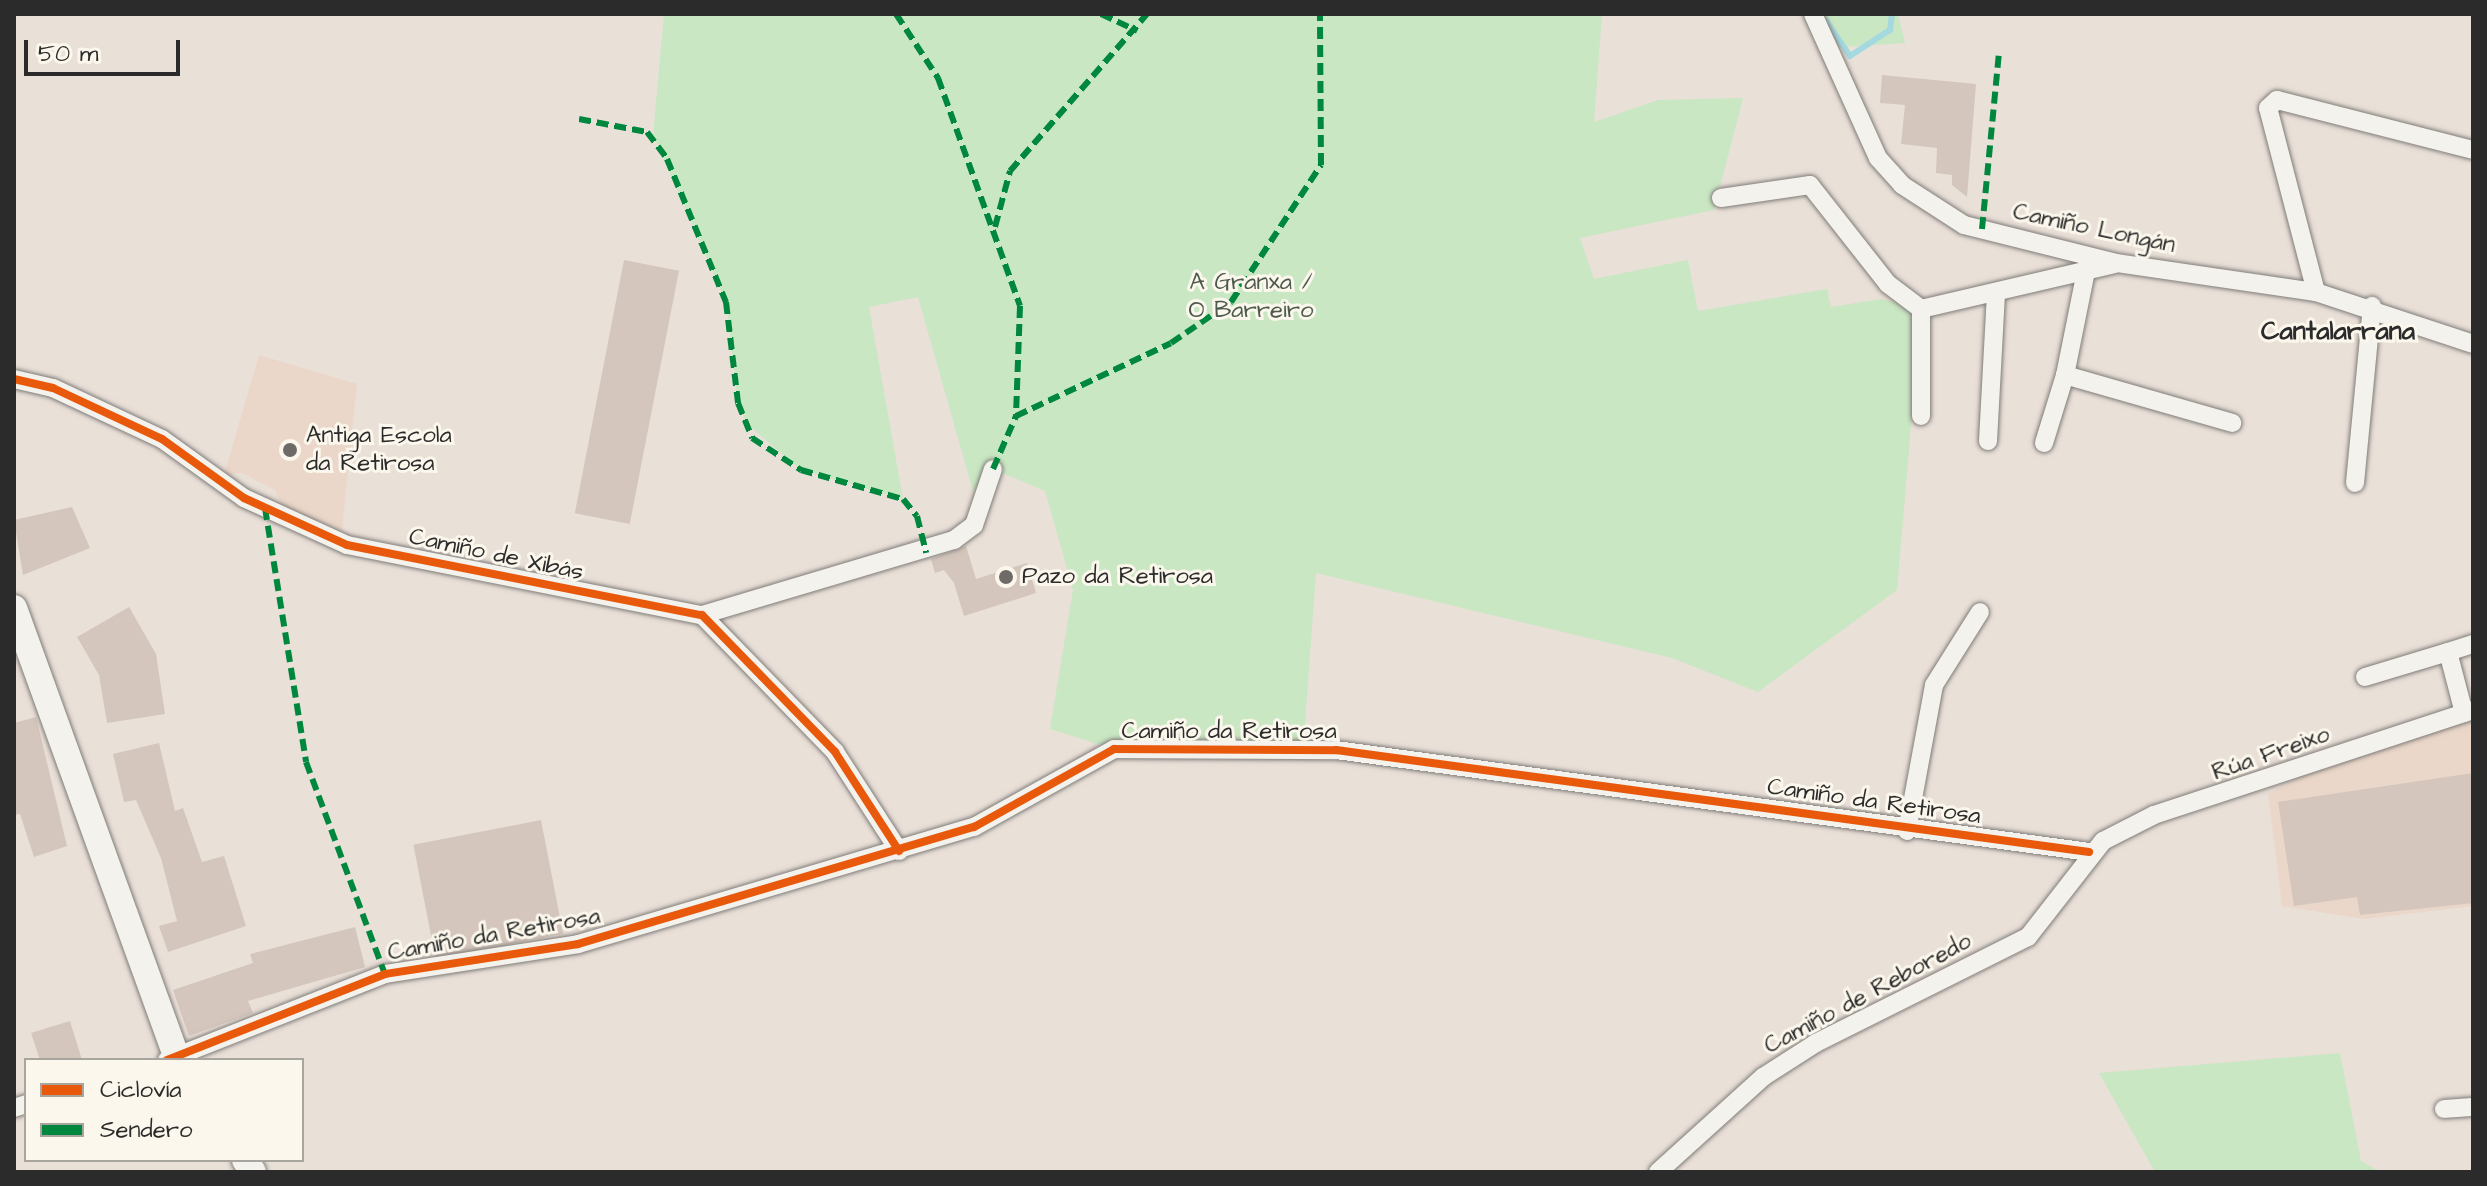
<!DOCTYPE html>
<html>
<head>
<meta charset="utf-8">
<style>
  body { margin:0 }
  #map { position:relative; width:2487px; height:1186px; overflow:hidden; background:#e9e0d8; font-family:"Architects Daughter",sans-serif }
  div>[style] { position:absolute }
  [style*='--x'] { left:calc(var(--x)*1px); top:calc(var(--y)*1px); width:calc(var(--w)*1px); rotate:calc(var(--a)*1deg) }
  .built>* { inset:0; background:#ead7c9 }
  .green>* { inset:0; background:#c9e7c3 }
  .stream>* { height:6px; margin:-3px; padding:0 3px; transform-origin:3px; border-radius:3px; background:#a4d9e0 }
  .building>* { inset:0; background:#d4c6bc; transform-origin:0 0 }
  .roads { filter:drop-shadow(0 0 2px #807c79) drop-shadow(0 0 2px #807c79) }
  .street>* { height:18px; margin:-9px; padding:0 9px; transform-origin:9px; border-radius:9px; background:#f4f2ed }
  .secondary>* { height:26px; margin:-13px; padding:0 13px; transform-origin:13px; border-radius:13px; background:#f4f2ed }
  .quiet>* { height:6px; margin-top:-3px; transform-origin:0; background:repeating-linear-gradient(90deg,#00873e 0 12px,transparent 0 18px) }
  .cycleway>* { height:8px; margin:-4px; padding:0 4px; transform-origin:4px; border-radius:4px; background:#e8590c }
  .dots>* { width:22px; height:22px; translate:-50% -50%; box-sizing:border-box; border:4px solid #fbf7ec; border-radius:50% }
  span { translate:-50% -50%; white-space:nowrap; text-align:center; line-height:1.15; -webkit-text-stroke:6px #fbf7ec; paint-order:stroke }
  .street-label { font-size:24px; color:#2b2b2b }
  .park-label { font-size:24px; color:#4c5b4d }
  .poi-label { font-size:24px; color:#2b2b2b }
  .left { translate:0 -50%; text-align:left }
  .neighbourhood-label { font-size:26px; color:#2b2b2b; font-weight:700 }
  .frame { position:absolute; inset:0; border:16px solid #2b2b2b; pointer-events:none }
  .legend { position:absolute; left:24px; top:1058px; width:280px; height:104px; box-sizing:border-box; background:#fbf7ec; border:2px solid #a8a59f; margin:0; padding:10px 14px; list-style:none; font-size:24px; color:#2b2b2b }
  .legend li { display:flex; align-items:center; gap:16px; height:40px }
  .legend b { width:40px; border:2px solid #a8a59f }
  .scale { position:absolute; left:24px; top:40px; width:156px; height:36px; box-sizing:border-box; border:4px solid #2b2b2b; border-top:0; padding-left:10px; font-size:24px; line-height:28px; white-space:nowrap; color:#2b2b2b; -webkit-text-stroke:6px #fbf7ec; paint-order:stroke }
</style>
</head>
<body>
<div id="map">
  <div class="built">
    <div style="clip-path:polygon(259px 355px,357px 384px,342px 530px,282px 507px,275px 490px,242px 473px,224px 475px)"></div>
    <div style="clip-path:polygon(2473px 720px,2473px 906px,2364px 919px,2282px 906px,2268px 794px,2306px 773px)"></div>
  </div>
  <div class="green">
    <div style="clip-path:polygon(664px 14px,1602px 14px,1594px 122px,1658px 100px,1743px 98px,1714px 210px,1580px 238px,1594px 279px,1688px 260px,1698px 311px,1827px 289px,1831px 307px,1881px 299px,1921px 309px,1897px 590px,1758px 692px,1672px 658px,1316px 573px,1303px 750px,1114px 749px,1050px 729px,1073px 590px,1045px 491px,993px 469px,973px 491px,918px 297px,869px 307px,903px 499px,801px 470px,747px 424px,738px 403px,726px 302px,653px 135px)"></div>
    <div style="clip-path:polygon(1802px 14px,1898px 14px,1905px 43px,1827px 48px)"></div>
    <div style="clip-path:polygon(2340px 1053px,2361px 1161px,2380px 1172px,2155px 1172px,2099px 1073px)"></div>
  </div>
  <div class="stream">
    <div style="--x:1826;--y:21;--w:42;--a:55.6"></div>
    <div style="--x:1850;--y:56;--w:48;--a:-33"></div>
    <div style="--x:1890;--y:30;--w:16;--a:-83"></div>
  </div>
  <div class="building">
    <div style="clip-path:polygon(1882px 75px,1976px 84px,1967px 197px,1952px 185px,1952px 175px,1936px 173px,1937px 148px,1901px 144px,1905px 105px,1880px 103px)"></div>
    <div style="left:624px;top:260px;width:56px;height:258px;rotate:11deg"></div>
    <div style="clip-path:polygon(72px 507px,90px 548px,23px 575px,14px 520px)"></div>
    <div style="clip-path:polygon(966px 546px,976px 579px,1027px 563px,1036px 593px,964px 616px,954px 583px,944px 570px,935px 573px,931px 559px)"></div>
    <div style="clip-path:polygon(129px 607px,156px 654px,165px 714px,107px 723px,99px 675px,77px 637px)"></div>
    <div style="clip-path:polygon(36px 717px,67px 846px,34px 857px,20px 814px,14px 815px,14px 723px)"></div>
    <div style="clip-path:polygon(159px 743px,175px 811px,183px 808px,202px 862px,224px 856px,246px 926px,168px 952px,159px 926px,177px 921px,161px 858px,136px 800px,124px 802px,113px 754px)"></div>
    <div style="clip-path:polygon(2473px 773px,2473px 903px,2360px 915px,2357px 897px,2294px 906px,2278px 802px)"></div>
    <div style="left:541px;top:820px;width:116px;height:130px;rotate:79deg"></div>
    <div style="clip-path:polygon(355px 927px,365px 967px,248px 1001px,253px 1013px,189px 1036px,173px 990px,253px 963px,250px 954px)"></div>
    <div style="clip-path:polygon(70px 1021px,82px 1060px,40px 1060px,31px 1033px)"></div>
  </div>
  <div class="roads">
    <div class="street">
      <div style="--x:1813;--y:14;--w:158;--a:65.7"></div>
      <div style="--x:1878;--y:158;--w:36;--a:48"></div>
      <div style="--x:1902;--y:185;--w:74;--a:32.8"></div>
      <div style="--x:1964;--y:225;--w:157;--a:14"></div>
      <div style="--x:2116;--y:263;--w:202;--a:8.3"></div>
      <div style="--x:2316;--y:292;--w:165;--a:18.3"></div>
      <div style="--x:1721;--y:198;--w:90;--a:-8.3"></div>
      <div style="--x:1810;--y:185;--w:126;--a:51.8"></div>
      <div style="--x:1888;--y:284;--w:41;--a:37.1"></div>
      <div style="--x:1921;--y:309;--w:198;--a:-13.1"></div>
      <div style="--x:2086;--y:271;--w:106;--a:101.4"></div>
      <div style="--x:2065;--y:375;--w:174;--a:16"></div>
      <div style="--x:2316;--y:292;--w:190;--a:-104.6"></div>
      <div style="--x:2268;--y:108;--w:12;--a:-42"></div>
      <div style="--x:2277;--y:100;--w:202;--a:14.3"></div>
      <div style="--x:14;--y:379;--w:40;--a:13"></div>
      <div style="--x:53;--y:388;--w:120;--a:25.1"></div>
      <div style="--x:162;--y:439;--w:101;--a:35.7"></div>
      <div style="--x:244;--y:498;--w:113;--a:24.5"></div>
      <div style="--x:347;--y:545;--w:362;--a:11.2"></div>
      <div style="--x:702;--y:615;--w:191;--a:45.8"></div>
      <div style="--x:835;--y:752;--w:118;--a:57.1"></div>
      <div style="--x:1921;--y:416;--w:107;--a:-90"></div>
      <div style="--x:1988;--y:441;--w:147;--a:-86.9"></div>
      <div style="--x:2044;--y:443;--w:71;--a:-72.8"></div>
      <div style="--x:2355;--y:483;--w:178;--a:-84.5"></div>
      <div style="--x:702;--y:615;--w:263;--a:-16.6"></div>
      <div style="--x:954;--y:540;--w:25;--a:-37"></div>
      <div style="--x:974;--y:525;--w:59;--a:-71.3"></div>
      <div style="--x:2365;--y:677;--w:87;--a:-16.8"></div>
      <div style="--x:2464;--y:713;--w:63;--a:-104.7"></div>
      <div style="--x:2448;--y:652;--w:26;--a:-18"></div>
      <div style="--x:1907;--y:831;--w:148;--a:-79.5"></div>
      <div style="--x:1934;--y:685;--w:86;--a:-57.8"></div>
      <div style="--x:167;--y:1060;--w:234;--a:-21.5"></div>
      <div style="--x:385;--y:974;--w:195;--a:-8.8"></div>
      <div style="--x:578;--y:944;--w:413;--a:-16.5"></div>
      <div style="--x:974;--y:827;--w:160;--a:-29.1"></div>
      <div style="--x:1114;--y:749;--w:222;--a:0.3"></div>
      <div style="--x:1336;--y:750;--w:760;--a:7.71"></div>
      <div style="--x:14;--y:1108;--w:13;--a:-18"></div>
      <div style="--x:2444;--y:1109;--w:29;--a:-4"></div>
      <div style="--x:1658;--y:1172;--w:142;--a:-42.1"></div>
      <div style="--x:1763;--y:1077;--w:63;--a:-32.7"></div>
      <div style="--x:1816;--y:1043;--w:237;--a:-26.6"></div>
      <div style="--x:2028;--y:937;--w:122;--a:-52"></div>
      <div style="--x:2103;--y:841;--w:57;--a:-27"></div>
      <div style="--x:2154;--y:815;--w:336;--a:-18.2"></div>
    </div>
    <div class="secondary">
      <div style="--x:14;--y:608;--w:481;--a:70.1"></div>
      <div style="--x:245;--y:1160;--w:14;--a:56"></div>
    </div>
  </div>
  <div class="quiet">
    <div style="--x:896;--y:14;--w:77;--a:56.7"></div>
    <div style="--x:938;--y:78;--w:242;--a:70.2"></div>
    <div style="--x:1020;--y:306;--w:110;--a:92.1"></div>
    <div style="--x:1101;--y:14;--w:40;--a:25"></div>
    <div style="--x:579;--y:119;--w:69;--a:10.8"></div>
    <div style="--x:647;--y:132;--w:34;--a:53"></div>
    <div style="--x:667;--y:159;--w:155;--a:67.6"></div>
    <div style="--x:726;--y:302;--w:102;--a:83.2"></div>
    <div style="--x:738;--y:403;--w:38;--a:68"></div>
    <div style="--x:752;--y:438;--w:59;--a:33.1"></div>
    <div style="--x:801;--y:470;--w:106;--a:15.9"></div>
    <div style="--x:903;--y:499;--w:22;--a:51"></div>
    <div style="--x:917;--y:516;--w:38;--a:76"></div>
    <div style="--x:995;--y:227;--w:58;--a:-75"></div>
    <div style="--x:1010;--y:171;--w:208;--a:-48.9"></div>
    <div style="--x:1982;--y:229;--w:178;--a:-84.5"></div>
    <div style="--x:993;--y:469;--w:58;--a:-66.5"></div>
    <div style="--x:1016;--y:416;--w:171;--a:-25.2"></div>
    <div style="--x:1171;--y:343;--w:73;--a:-34.3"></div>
    <div style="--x:1231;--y:302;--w:164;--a:-56.7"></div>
    <div style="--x:1321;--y:165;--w:151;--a:-90.4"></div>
    <div style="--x:265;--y:508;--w:257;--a:80.8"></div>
    <div style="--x:306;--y:762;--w:226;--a:69.6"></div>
  </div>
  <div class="cycleway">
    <div style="--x:14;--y:379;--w:40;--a:13"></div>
    <div style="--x:53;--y:388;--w:120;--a:25.1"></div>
    <div style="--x:162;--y:439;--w:101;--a:35.7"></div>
    <div style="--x:244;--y:498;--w:113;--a:24.5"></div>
    <div style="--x:347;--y:545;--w:362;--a:11.2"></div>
    <div style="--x:702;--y:615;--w:191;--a:45.8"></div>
    <div style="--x:835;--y:752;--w:118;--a:57.1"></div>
    <div style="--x:167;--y:1060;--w:234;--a:-21.5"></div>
    <div style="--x:385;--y:974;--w:195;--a:-8.8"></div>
    <div style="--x:578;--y:944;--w:413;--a:-16.5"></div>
    <div style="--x:974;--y:827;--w:160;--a:-29.1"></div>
    <div style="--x:1114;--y:749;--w:222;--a:0.3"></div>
    <div style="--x:1336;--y:750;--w:760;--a:7.71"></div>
  </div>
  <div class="dots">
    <div style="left:290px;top:450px;background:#6e6a68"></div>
    <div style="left:1006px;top:577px;background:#6e6a68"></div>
  </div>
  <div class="street-label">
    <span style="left:2094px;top:229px;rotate:12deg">Camiño Longán</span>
    <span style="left:496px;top:555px;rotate:12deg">Camiño de Xibás</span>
    <span style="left:1229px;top:732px">Camiño da Retirosa</span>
    <span style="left:2271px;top:754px;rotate:-19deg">Rúa Freixo</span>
    <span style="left:1874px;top:802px;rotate:8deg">Camiño da Retirosa</span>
    <span style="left:494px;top:935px;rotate:-10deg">Camiño da Retirosa</span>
    <span style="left:1868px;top:994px;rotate:-28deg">Camiño de Reboredo</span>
  </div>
  <div class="park-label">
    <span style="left:1251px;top:297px">A Granxa /<br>O Barreiro</span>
  </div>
  <div class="poi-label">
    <span class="left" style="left:306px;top:450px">Antiga Escola<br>da Retirosa</span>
    <span class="left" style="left:1022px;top:577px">Pazo da Retirosa</span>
  </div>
  <div class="neighbourhood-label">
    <span style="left:2338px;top:332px">Cantalarrana</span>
  </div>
  <div class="frame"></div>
  <ul class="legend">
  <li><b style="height:10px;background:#e8590c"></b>Ciclovía</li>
  <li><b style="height:10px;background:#00873e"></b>Sendero</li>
  </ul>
  <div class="scale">50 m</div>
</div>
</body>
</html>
